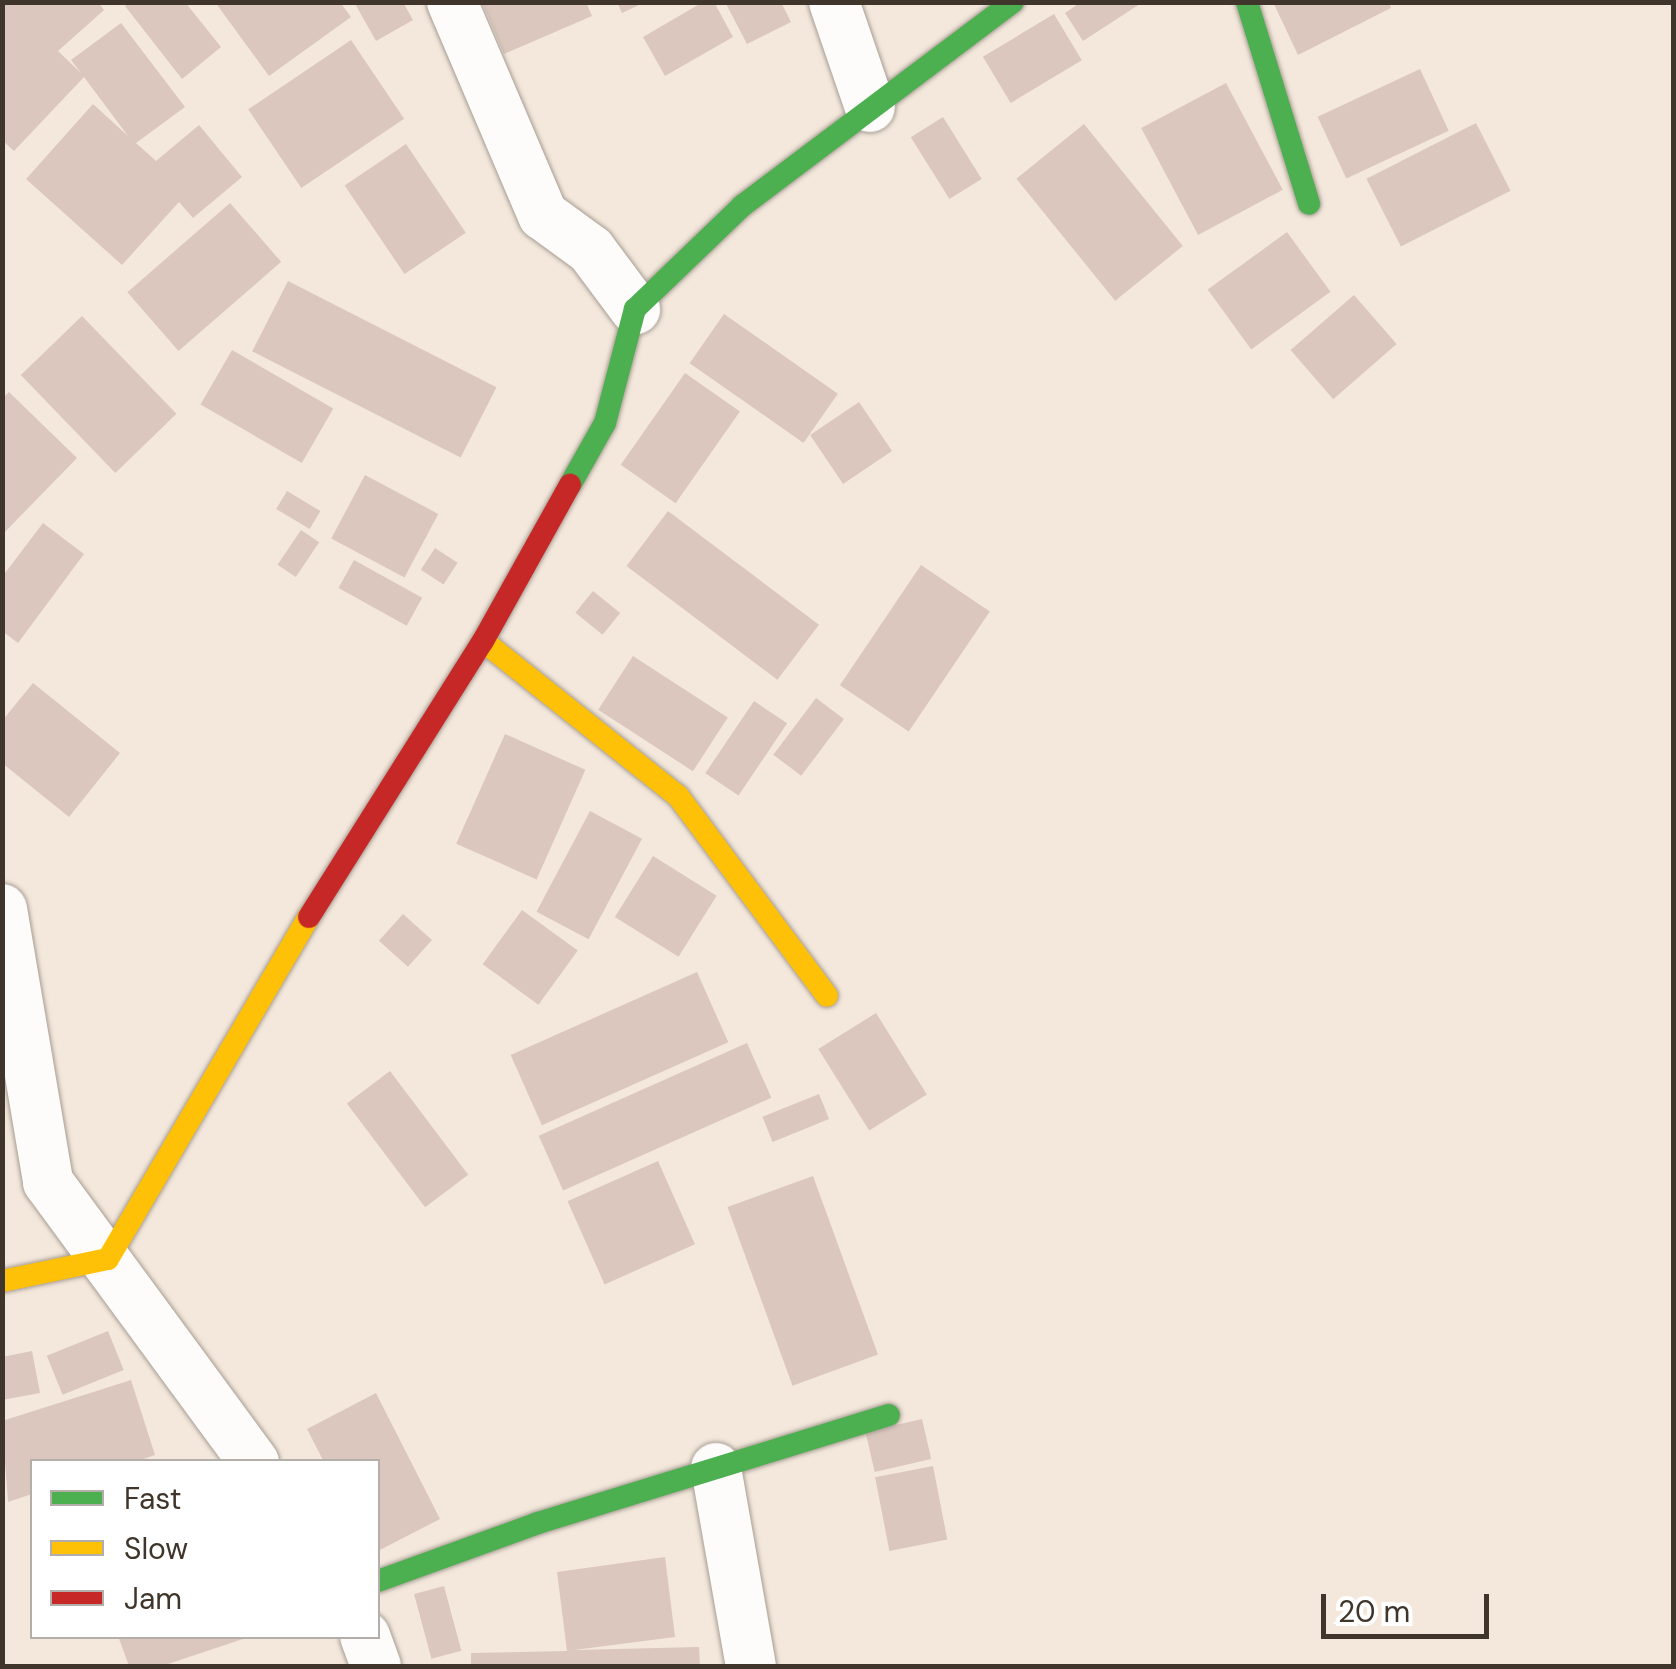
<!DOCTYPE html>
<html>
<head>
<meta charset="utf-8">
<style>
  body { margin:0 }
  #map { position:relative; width:1676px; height:1669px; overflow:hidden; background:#f4e8dc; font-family:"DM Sans",sans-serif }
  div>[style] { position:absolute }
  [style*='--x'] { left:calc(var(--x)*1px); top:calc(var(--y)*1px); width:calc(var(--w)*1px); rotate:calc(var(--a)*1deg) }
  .building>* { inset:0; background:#dbc7be; transform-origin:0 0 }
  .roads { filter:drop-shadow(0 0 2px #a79d93) drop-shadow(0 0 2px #a79d93) }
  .street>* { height:50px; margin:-25px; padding:0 25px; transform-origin:25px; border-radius:25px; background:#fdfcfa }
  .fast>* { height:22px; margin:-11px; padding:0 11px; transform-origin:11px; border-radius:11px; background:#4caf50 }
  .slow>* { height:22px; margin:-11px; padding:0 11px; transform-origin:11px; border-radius:11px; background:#ffc107 }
  .jam>* { height:22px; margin:-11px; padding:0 11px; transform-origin:11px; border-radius:11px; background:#c62828 }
  span { translate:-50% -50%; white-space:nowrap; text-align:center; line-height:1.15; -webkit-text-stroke:8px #fff; paint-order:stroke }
  .frame { position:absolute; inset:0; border:5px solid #40352b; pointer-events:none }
  .legend { position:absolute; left:30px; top:1459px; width:350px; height:180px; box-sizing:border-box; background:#fff; border:2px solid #b3aeaa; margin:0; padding:12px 18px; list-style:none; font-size:30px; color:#40352b }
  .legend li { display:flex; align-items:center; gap:20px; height:50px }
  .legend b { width:50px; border:2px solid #b3aeaa }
  .scale { position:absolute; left:1321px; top:1594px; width:168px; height:45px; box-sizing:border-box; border:5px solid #40352b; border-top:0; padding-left:12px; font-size:30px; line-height:35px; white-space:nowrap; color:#40352b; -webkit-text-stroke:8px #fff; paint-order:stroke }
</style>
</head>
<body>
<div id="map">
  <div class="building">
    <div style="clip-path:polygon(2px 2px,98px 2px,104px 10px,58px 51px,81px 73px,71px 60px,121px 23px,185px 107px,136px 143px,156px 161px,199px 125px,242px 177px,193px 218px,179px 202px,122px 265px,26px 179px,93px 104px,128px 136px,84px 77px,14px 151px,2px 140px)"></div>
    <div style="clip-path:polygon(130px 2px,185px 2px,221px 47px,182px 79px,125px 6px)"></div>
    <div style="clip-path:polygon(215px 2px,340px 2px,351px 17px,269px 76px)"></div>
    <div style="clip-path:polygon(354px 2px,403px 2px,413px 20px,376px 41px)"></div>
    <div style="clip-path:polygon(482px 2px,586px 2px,592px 16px,504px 54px)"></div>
    <div style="clip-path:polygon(617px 2px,645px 2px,622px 13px)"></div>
    <div style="clip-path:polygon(703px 2px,714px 2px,733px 37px,665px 76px,643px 37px)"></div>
    <div style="clip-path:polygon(725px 2px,781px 2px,791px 22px,747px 44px)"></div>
    <div style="clip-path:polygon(1081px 2px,1143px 2px,1083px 41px,1065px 13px)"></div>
    <div style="clip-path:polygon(1273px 2px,1389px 2px,1391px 8px,1298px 55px)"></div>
    <div style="left:1054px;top:14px;width:54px;height:83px;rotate:59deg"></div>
    <div style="left:351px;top:40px;width:95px;height:124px;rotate:56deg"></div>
    <div style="left:1420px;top:69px;width:68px;height:113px;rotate:65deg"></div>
    <div style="left:1226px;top:83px;width:121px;height:96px;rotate:62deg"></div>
    <div style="left:943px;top:117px;width:73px;height:38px;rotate:58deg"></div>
    <div style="left:1476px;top:123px;width:76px;height:123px;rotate:63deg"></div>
    <div style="left:1084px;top:124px;width:157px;height:87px;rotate:51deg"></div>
    <div style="left:406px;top:144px;width:107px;height:74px;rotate:56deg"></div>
    <div style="left:230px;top:203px;width:78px;height:136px;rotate:49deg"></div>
    <div style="left:1287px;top:232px;width:74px;height:98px;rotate:54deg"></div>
    <div style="left:288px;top:281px;width:234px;height:79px;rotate:27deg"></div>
    <div style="left:1354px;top:295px;width:65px;height:84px;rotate:49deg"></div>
    <div style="left:724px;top:314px;width:139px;height:60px;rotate:35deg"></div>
    <div style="left:82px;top:316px;width:136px;height:85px;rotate:46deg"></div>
    <div style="left:232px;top:350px;width:117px;height:63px;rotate:30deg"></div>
    <div style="left:685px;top:373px;width:67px;height:112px;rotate:35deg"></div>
    <div style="clip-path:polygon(9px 392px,77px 458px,2px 535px,2px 399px)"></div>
    <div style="left:859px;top:402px;width:59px;height:59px;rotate:56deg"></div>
    <div style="left:365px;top:475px;width:83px;height:72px;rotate:28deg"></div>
    <div style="left:287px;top:491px;width:39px;height:21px;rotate:31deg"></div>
    <div style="left:668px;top:511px;width:189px;height:69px;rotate:37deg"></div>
    <div style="clip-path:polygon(43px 523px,84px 554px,18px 643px,2px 631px,2px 577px)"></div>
    <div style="left:301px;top:530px;width:22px;height:42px;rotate:34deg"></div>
    <div style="left:435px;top:548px;width:27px;height:26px;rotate:33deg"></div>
    <div style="left:354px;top:560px;width:78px;height:32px;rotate:29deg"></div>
    <div style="left:921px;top:565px;width:83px;height:145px;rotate:34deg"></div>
    <div style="left:593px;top:591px;width:35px;height:28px;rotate:39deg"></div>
    <div style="left:633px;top:656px;width:113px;height:64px;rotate:33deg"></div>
    <div style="clip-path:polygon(33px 683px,120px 753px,69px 817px,2px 763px,2px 721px)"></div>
    <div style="left:816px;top:698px;width:35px;height:71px;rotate:37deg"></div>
    <div style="left:754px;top:701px;width:40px;height:87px;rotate:34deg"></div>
    <div style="left:505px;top:734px;width:88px;height:120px;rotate:24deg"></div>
    <div style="left:590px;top:811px;width:59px;height:114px;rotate:28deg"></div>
    <div style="left:653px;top:856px;width:75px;height:72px;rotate:32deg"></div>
    <div style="left:522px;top:910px;width:69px;height:67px;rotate:36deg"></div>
    <div style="left:403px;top:914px;width:39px;height:36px;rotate:42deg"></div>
    <div style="left:697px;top:972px;width:77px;height:204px;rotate:66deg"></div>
    <div style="left:876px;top:1013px;width:96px;height:68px;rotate:58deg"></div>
    <div style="left:747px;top:1043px;width:60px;height:228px;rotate:66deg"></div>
    <div style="left:390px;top:1071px;width:130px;height:54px;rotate:53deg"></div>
    <div style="left:819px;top:1094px;width:27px;height:61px;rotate:68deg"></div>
    <div style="left:658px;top:1161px;width:91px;height:99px;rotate:66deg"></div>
    <div style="left:813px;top:1176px;width:190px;height:91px;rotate:70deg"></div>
    <div style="left:108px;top:1331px;width:42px;height:66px;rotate:68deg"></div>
    <div style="clip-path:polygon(32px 1351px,40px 1393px,2px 1400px,2px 1357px)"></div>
    <div style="clip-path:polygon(131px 1380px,155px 1455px,135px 1462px,32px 1462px,32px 1494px,8px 1502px,2px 1421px)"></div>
    <div style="clip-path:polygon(376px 1393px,440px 1519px,378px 1551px,378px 1462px,324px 1462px,307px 1429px)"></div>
    <div style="left:922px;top:1419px;width:41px;height:58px;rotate:77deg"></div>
    <div style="left:933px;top:1466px;width:75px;height:59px;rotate:79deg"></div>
    <div style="clip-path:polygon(665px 1557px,675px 1637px,574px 1650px,699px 1647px,700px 1666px,471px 1666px,471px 1653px,567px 1651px,557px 1572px)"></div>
    <div style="left:444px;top:1586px;width:67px;height:31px;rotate:75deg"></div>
    <div style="clip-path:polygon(118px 1636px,249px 1636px,249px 1637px,162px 1666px,129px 1666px)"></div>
  </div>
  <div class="roads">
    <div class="street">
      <div style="--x:452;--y:2;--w:232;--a:66.9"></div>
      <div style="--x:543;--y:215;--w:59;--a:36.1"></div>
      <div style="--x:591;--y:250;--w:74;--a:53.3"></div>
      <div style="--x:834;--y:2;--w:111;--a:71.1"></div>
      <div style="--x:2;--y:909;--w:277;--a:80.4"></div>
      <div style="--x:48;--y:1182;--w:348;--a:53.7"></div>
      <div style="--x:716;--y:1468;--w:201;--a:80"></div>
      <div style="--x:365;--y:1636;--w:32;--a:70"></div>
    </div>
    <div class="fast">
      <div style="--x:1247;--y:2;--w:211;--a:72.9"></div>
      <div style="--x:570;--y:485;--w:71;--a:-60.6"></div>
      <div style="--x:605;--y:423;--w:118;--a:-75.3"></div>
      <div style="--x:635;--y:309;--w:149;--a:-43.9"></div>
      <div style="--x:742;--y:206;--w:339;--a:-37"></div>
      <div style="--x:378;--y:1581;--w:170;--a:-19.9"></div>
      <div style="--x:538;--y:1523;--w:367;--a:-17.1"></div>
    </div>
    <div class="slow">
      <div style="--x:483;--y:641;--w:249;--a:38.5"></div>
      <div style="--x:678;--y:796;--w:249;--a:53.3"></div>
      <div style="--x:2;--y:1281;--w:108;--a:-11.7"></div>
      <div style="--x:108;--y:1259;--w:397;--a:-59.6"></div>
    </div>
    <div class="jam">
      <div style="--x:309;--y:917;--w:326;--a:-57.8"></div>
      <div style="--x:483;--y:641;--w:179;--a:-60.9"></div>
    </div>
  </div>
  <div class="frame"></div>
  <ul class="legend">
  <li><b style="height:12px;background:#4caf50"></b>Fast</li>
  <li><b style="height:12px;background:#ffc107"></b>Slow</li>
  <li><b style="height:12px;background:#c62828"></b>Jam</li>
  </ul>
  <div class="scale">20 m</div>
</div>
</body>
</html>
